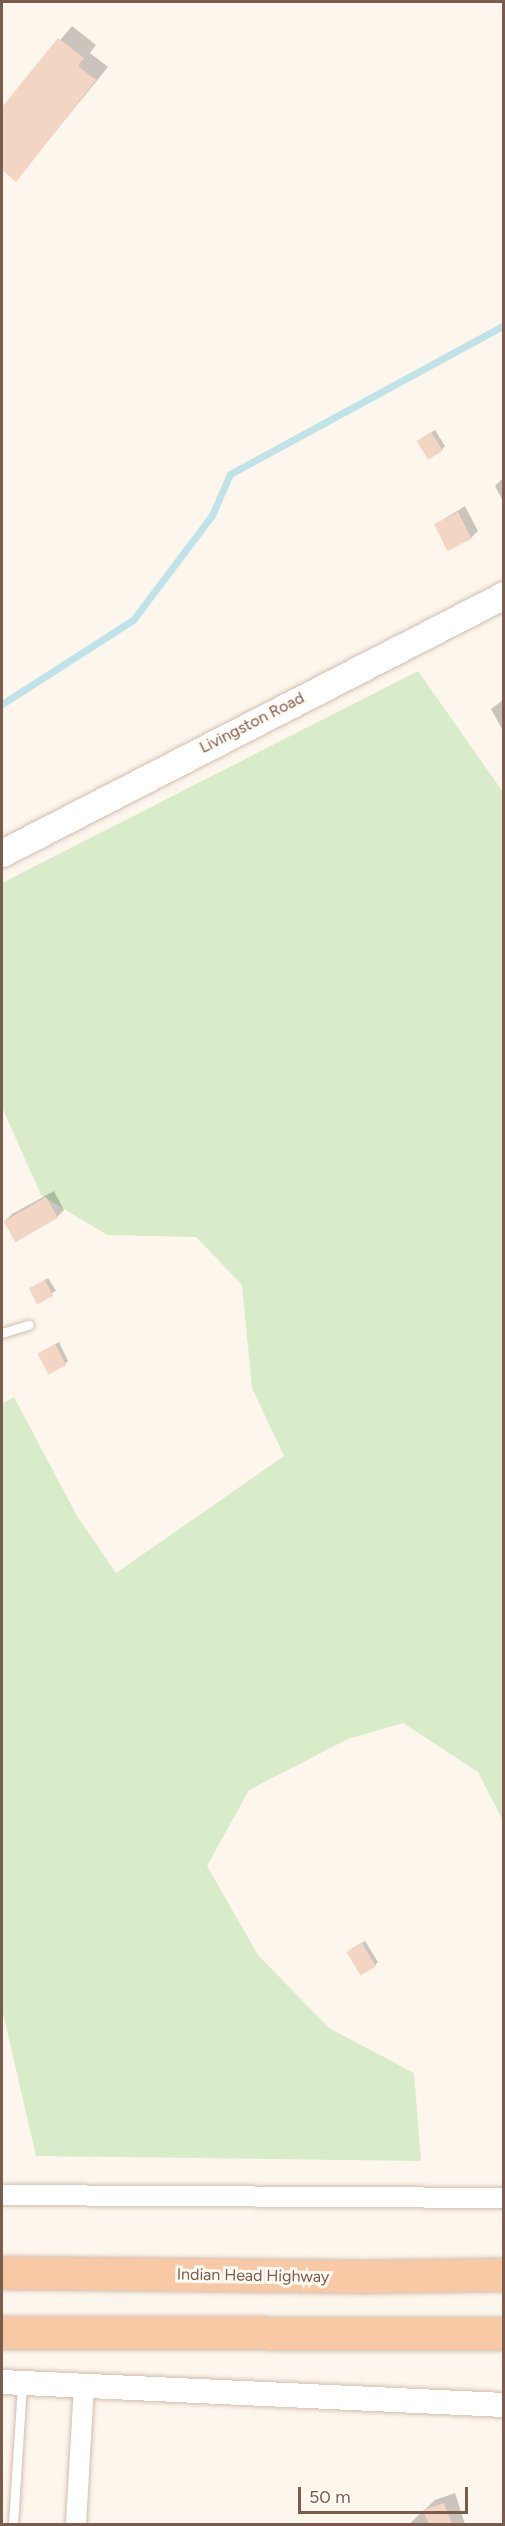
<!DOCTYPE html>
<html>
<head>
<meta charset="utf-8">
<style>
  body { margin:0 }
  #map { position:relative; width:505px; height:2526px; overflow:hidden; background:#fdf6ec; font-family:Figtree,sans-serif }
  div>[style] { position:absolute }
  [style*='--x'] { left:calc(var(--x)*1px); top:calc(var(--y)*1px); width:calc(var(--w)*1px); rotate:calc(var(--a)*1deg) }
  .green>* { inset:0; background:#d8ecc9 }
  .shadow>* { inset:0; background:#0003; transform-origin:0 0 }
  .stream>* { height:7px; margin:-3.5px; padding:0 3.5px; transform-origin:3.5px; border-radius:3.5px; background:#bfe3e8 }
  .building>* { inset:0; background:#f3d5c3; transform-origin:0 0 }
  .roads { filter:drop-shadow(0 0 2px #d1beb0) drop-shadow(0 0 2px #d1beb0) }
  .service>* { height:9px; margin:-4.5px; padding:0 4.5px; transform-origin:4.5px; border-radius:4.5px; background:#fff }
  .minor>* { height:20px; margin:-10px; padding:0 10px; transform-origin:10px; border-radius:10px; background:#fff }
  .tertiary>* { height:24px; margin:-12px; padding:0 12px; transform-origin:12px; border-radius:12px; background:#fff }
  .secondary>* { height:27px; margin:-13.5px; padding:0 13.5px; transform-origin:13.5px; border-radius:13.5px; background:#fff }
  .trunk>* { height:32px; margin:-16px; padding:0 16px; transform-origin:16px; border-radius:16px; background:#f9c8a4 }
  span { translate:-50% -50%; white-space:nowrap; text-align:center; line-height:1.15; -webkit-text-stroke:6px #fffaf3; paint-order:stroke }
  .street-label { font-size:16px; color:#7a5c4d }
  .frame { position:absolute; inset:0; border:3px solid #7a5c4d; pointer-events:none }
  .scale { position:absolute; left:298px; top:2487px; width:170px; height:27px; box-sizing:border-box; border:3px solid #7a5c4d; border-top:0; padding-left:8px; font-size:18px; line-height:21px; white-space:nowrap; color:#7a5c4d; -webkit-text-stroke:4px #fffaf3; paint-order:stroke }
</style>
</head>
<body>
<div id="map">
  <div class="green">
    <div style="clip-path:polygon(418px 671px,503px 792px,503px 1821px,478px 1772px,403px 1723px,348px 1739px,249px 1790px,207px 1866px,258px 1955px,329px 2028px,414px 2073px,421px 2161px,36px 2156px,2px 2009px,2px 1404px,14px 1397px,77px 1516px,116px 1573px,284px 1456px,252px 1388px,242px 1285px,196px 1237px,107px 1235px,41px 1195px,2px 1107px,2px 883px)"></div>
  </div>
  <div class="shadow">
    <div style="clip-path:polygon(72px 26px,96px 45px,90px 53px,108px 67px,16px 180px,2px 168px,2px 110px)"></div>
    <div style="clip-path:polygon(435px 430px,445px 446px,442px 450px,419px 441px)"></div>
    <div style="clip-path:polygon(502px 479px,504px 479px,504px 503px,495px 486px)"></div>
    <div style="clip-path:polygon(465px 506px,478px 531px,471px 538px,436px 524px)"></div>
    <div style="clip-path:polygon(504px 699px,504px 728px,502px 729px,491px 709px)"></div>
    <div style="clip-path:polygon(54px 1191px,64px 1210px,57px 1217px,5px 1221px,12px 1214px)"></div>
    <div style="left:48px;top:1278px;width:15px;height:20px;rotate:58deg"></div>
    <div style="clip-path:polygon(59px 1342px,68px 1361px,65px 1364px,39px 1354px)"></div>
    <div style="clip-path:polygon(365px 1941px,378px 1962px,375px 1965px,351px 1949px)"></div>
    <div style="clip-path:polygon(455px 2493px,465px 2524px,409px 2524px,435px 2500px)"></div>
  </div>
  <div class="stream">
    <div style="--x:2;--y:704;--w:156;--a:-32.7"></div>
    <div style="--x:133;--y:620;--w:131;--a:-53"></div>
    <div style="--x:212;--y:515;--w:45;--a:-66.3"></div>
    <div style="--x:230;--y:474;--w:312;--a:-28.5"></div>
  </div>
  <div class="building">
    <div style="clip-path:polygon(58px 38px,84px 58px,78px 66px,96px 80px,16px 182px,2px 170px,2px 107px)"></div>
    <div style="left:431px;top:432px;width:22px;height:17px;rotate:58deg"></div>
    <div style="left:458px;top:512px;width:30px;height:27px;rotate:63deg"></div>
    <div style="left:46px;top:1197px;width:24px;height:49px;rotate:60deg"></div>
    <div style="left:45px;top:1280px;width:18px;height:18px;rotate:63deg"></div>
    <div style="left:55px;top:1344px;width:24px;height:20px;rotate:62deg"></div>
    <div style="left:362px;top:1943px;width:27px;height:18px;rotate:59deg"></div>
    <div style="clip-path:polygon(444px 2503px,452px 2524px,429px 2524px,423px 2510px)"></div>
  </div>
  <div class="roads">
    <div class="service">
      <div style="--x:2;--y:1333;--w:28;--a:-17"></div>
      <div style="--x:13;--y:2524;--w:139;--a:-86.3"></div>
    </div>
    <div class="minor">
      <div style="--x:2;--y:2195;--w:502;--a:0.34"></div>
      <div style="--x:76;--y:2524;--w:137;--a:-86.7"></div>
    </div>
    <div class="tertiary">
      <div style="--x:2;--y:2382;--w:503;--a:2.62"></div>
    </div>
    <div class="secondary">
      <div style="--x:2;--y:853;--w:564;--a:-27.2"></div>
    </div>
    <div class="trunk">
      <div style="--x:2;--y:2273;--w:355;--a:0.6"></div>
      <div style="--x:357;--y:2277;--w:147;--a:-0.8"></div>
      <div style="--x:2;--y:2333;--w:502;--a:0.11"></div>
    </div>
  </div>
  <div class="street-label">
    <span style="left:252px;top:723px;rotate:-27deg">Livingston Road</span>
    <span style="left:253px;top:2276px;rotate:1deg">Indian Head Highway</span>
  </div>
  <div class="frame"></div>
  <div class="scale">50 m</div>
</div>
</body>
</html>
